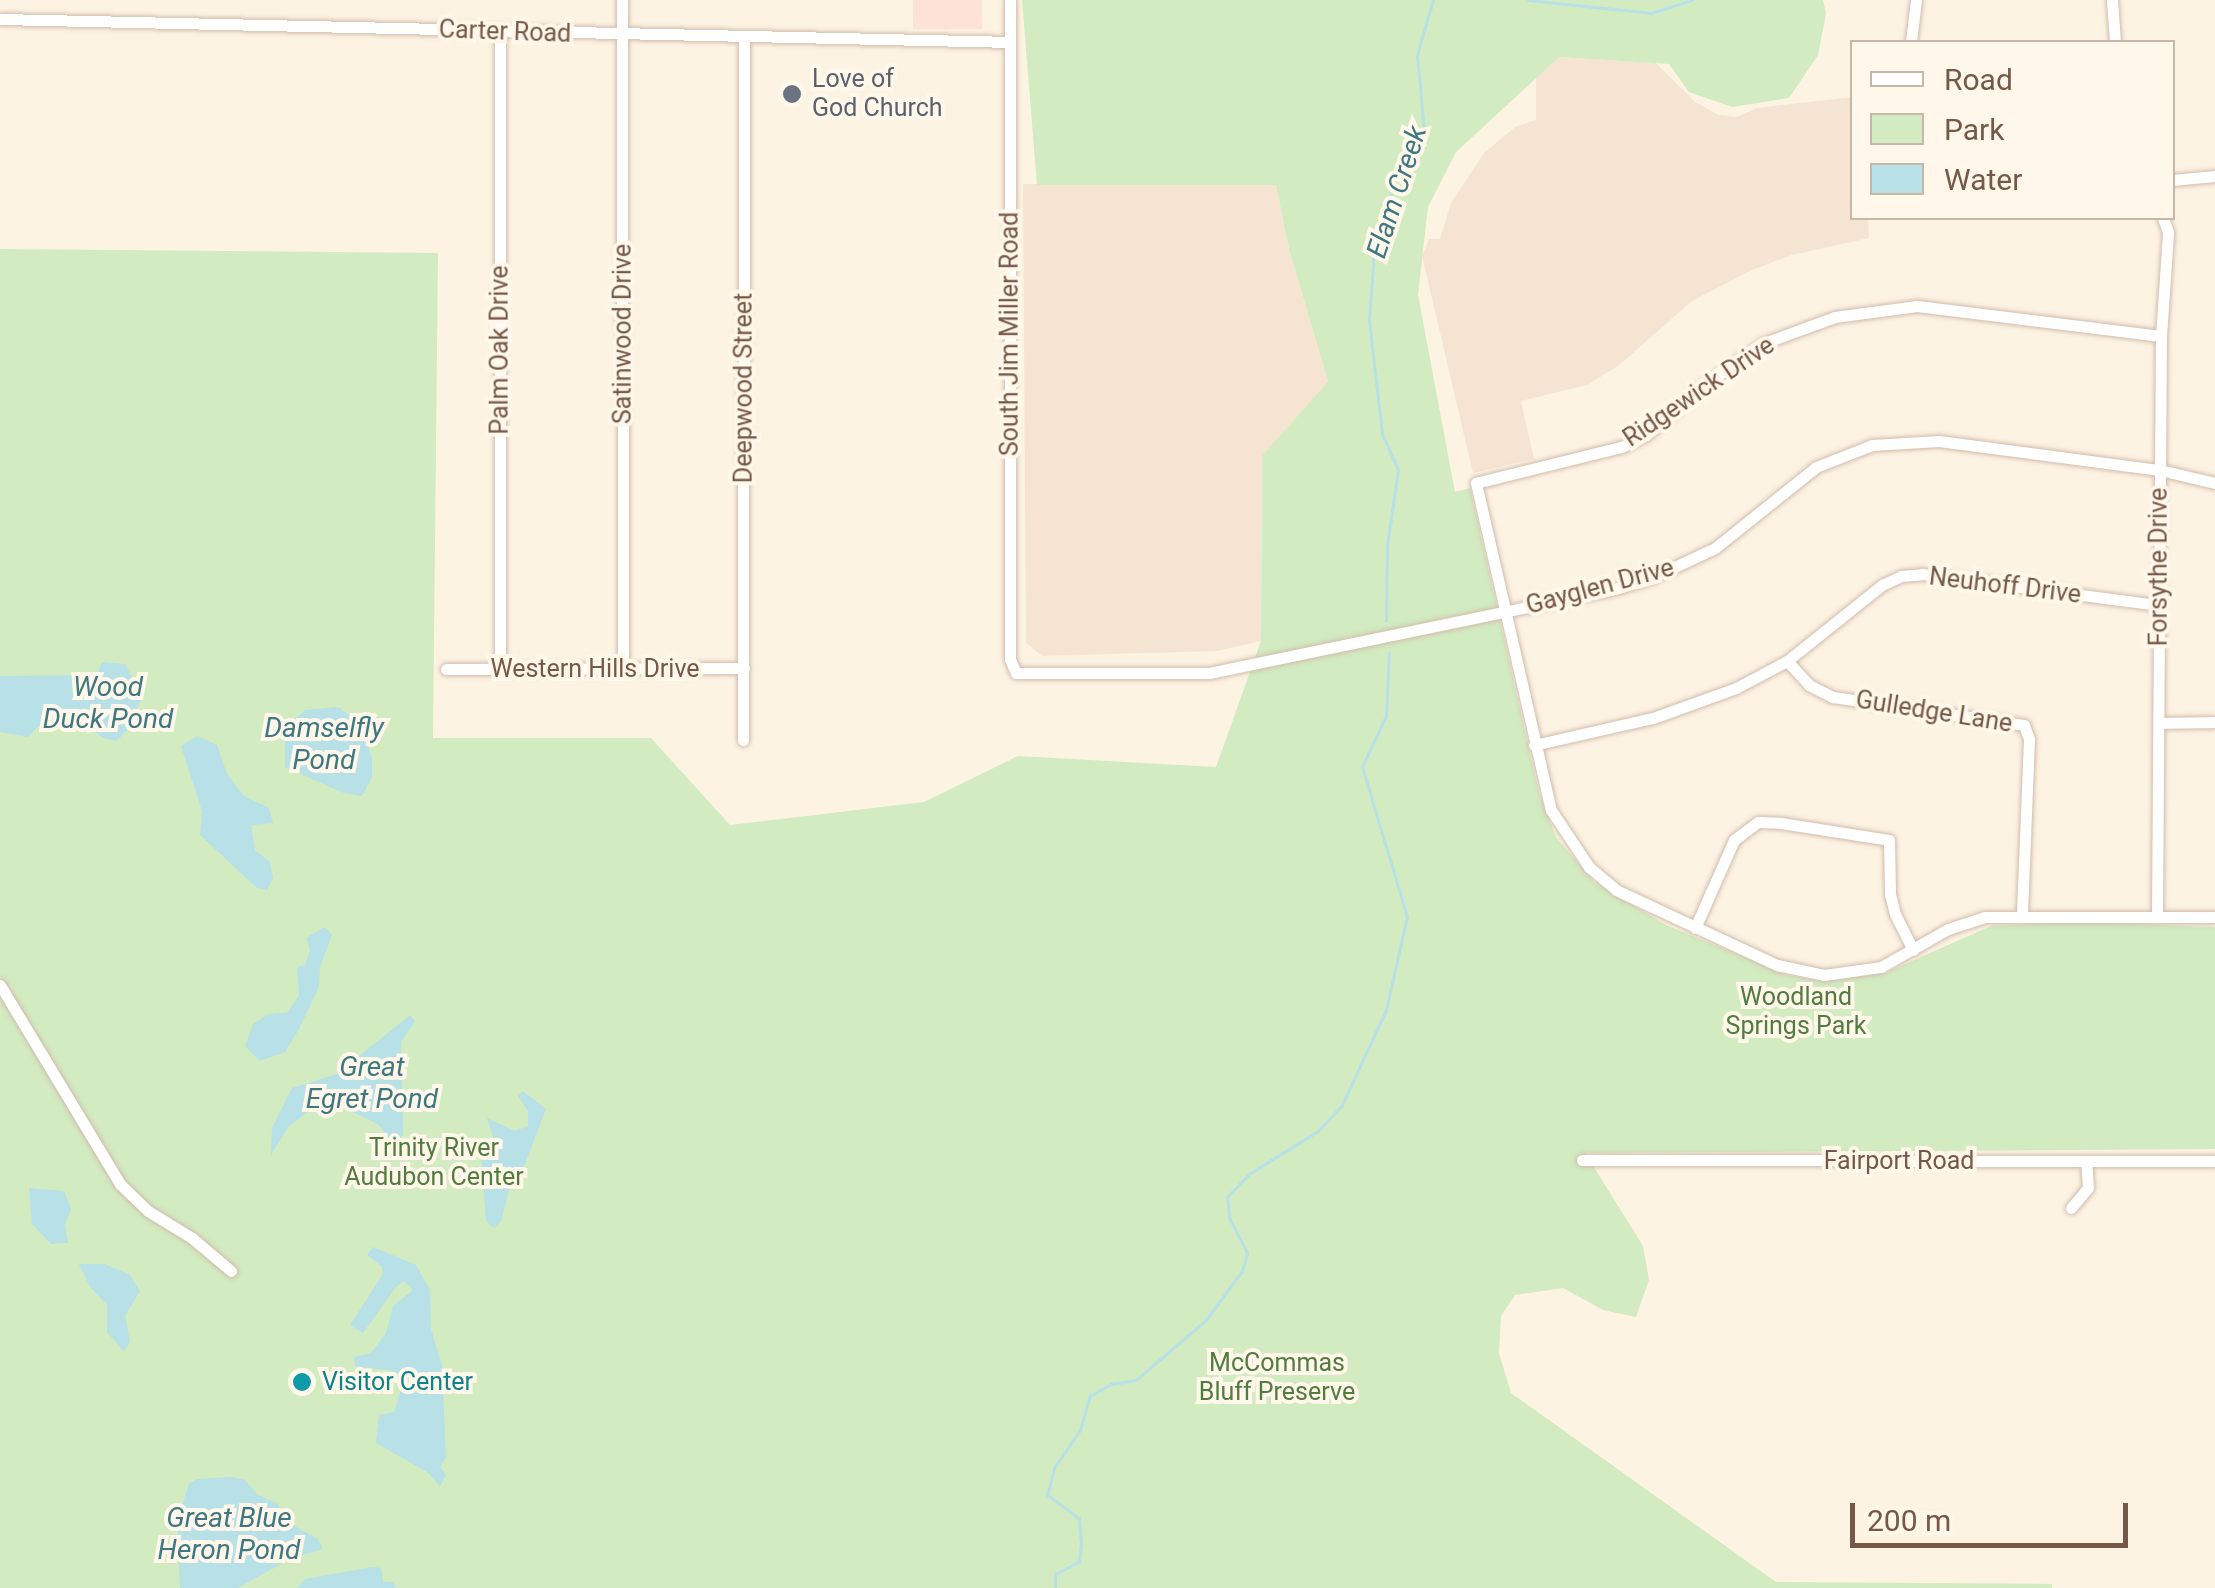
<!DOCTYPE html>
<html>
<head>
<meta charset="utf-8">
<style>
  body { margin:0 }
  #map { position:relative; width:2215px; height:1588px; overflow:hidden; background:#fdf3e3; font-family:Roboto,sans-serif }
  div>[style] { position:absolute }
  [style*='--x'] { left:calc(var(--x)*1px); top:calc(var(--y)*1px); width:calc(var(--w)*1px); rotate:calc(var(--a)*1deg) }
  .residential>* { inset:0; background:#f5e4d1 }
  .commercial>* { inset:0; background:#fee2d6; transform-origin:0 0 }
  .green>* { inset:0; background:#d2ebc1 }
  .water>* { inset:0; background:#b7e0e7 }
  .stream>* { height:2.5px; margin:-1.25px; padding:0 1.25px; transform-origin:1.25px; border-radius:1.25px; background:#b7e0e7 }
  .roads { filter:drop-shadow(0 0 2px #d1bcac) drop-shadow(0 0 2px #d1bcac) }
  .minor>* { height:11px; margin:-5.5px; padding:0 5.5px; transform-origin:5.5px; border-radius:5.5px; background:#fff }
  .dots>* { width:28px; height:28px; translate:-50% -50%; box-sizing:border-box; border:5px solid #fff7ea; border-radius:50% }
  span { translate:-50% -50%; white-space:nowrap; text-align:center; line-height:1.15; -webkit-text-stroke:8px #fff7ea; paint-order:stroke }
  .street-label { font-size:25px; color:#765848 }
  .worship-label { font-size:25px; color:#5b616d }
  .left { translate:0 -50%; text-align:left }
  .park-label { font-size:25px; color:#527c40 }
  .culture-label { font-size:25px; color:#0d838f }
  .water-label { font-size:28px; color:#3f7883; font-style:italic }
  .legend { position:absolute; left:1850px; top:40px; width:325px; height:180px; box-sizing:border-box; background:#fff7ea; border:2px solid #c8b7a9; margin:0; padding:12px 18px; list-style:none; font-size:30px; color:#765848 }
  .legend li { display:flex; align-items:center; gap:20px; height:50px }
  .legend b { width:50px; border:2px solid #c8b7a9 }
  .scale { position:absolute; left:1850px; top:1503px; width:278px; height:45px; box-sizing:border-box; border:5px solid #765848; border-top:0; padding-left:12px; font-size:30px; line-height:35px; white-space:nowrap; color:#765848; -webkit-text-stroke:8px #fff7ea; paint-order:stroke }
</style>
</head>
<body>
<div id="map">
  <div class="residential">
    <div style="clip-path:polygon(1559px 57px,1656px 63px,1695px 102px,1719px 115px,1737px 117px,1757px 108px,1852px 97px,1852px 218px,1868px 218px,1869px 238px,1792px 255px,1752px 270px,1692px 301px,1618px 366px,1587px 385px,1521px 401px,1534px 459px,1473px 473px,1422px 256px,1429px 239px,1440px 239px,1451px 203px,1484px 153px,1515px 127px,1536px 120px,1536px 78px)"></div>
    <div style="clip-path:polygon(1023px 184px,1276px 185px,1289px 249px,1328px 383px,1262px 457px,1261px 641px,1217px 651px,1042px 656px,1026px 643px)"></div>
  </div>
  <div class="commercial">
    <div style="left:913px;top:0;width:69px;height:29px"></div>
  </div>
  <div class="green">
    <div style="clip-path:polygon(1022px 0,1823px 0,1826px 14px,1818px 55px,1789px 98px,1732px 107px,1689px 92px,1669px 64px,1559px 57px,1456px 152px,1428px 207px,1418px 295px,1455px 492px,1470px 488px,1539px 793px,1556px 837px,1594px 882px,1666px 925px,1787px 975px,1822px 981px,1885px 973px,1991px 926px,2079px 922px,2215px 927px,2215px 1149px,1585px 1153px,1643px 1246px,1649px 1280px,1636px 1317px,1603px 1310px,1563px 1288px,1515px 1295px,1501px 1316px,1499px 1353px,1511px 1393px,1776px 1582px,2052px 1584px,2052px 1588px,0 1588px,0 249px,438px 253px,433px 738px,651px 738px,730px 825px,924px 802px,1018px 756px,1216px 767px,1261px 641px,1262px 456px,1328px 382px,1289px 249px,1276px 185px,1037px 185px)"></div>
  </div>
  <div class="water">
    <div style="clip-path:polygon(102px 662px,125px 664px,142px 696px,131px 725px,117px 741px,103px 738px,88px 726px,71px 732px,47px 718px,28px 737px,0 732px,0 676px,97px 675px)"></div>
    <div style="clip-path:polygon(339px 707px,362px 726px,372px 759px,372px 777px,362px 796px,344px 793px,285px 767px,285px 728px,305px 710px)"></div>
    <div style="clip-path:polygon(197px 736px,217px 745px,227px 774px,244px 796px,269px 808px,273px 823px,251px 825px,255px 850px,270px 862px,273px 878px,267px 890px,257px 888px,200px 835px,202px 811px,181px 746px)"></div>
    <div style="clip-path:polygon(325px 927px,332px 935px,320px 967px,319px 987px,299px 1029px,285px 1052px,260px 1061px,245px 1046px,253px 1024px,269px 1014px,288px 1012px,299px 995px,297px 967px,305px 965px,310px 950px,306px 938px)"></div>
    <div style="clip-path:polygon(410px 1015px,415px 1021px,401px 1042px,403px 1135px,393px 1143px,378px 1124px,325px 1099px,289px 1126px,271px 1155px,272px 1128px,292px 1088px,337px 1074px)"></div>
    <div style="clip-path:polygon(523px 1091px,546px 1109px,525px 1164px,511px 1183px,501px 1221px,494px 1228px,486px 1221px,481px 1154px,494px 1140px,487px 1118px,515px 1131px,528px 1126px,528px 1111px,518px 1096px)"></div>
    <div style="clip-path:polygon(29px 1188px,64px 1191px,71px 1209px,65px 1225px,68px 1243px,51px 1244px,32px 1224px)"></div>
    <div style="clip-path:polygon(373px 1247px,416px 1265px,430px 1290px,431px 1329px,442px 1366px,446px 1458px,440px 1466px,446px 1475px,440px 1486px,427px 1472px,376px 1443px,379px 1415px,394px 1412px,402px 1387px,394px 1371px,355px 1366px,354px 1357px,371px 1353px,386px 1333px,393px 1306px,413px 1290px,404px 1281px,396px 1287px,363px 1333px,350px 1325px,383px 1274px,382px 1267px,367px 1255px)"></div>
    <div style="clip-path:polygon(79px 1264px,105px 1264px,130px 1275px,140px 1291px,125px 1316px,130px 1342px,124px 1351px,107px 1332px,107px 1305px,90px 1287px)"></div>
    <div style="clip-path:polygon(231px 1477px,245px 1480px,258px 1495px,278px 1504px,291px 1524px,318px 1539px,323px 1549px,292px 1558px,238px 1588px,180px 1588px,177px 1520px,189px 1484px,197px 1479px)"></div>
    <div style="clip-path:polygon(372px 1567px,381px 1568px,383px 1582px,393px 1582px,396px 1588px,297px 1588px,305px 1579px)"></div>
  </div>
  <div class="stream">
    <div style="--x:1528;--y:0;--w:124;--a:6"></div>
    <div style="--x:1651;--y:13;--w:43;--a:-17.6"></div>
    <div style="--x:1386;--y:621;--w:75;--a:-89.2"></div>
    <div style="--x:1387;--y:546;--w:77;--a:-81.8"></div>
    <div style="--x:1398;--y:470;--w:39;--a:-114"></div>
    <div style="--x:1382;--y:434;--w:115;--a:-96.5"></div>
    <div style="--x:1369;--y:320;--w:70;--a:-85.9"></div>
    <div style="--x:1374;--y:250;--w:100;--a:-73.2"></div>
    <div style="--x:1403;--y:154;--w:31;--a:-48"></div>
    <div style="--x:1424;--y:131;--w:76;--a:-95.3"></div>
    <div style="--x:1417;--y:55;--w:57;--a:-73.8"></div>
    <div style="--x:1055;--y:1588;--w:14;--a:-90"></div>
    <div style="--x:1055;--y:1574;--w:27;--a:-27"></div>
    <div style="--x:1079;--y:1562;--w:19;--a:-84"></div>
    <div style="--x:1081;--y:1543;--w:24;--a:-95"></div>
    <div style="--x:1079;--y:1519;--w:40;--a:-143"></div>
    <div style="--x:1047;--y:1495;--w:28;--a:-75"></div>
    <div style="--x:1054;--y:1468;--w:46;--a:-55.6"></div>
    <div style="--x:1080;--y:1430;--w:35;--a:-74"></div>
    <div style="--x:1090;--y:1396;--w:24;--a:-30"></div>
    <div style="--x:1111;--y:1384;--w:25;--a:-9"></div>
    <div style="--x:1136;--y:1380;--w:92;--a:-40.6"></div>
    <div style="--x:1206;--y:1320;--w:61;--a:-53.7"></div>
    <div style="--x:1242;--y:1271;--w:19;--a:-74"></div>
    <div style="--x:1247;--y:1253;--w:39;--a:-117"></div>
    <div style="--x:1229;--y:1218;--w:21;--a:-95"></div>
    <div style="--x:1227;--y:1197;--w:32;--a:-46"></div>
    <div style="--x:1249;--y:1174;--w:81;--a:-31.9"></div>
    <div style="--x:1318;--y:1131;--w:35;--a:-47"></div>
    <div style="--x:1342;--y:1105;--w:105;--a:-65.1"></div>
    <div style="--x:1386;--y:1010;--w:95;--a:-77.3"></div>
    <div style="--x:1407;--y:917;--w:157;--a:-106.7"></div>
    <div style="--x:1362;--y:767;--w:56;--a:-64.8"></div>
    <div style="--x:1386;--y:716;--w:63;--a:-87.3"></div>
  </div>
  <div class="roads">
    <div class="minor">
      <div style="--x:622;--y:0;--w:668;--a:89.91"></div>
      <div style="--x:1010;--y:0;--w:659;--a:90"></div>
      <div style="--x:1010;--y:659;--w:15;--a:67"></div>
      <div style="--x:1016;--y:673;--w:193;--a:0"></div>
      <div style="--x:1209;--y:673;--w:418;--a:-11.7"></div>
      <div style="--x:1618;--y:588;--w:37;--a:-17"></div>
      <div style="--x:1653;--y:577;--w:68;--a:-25.1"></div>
      <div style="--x:1715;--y:548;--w:129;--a:-38.7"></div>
      <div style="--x:1816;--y:467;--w:60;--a:-21.4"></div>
      <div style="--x:1872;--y:445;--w:67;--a:-3.4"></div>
      <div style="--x:1939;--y:441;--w:223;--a:7.5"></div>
      <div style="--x:2160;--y:470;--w:57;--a:13.3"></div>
      <div style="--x:2112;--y:0;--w:42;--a:85.9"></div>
      <div style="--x:0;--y:19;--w:1010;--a:1.3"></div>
      <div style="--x:1911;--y:42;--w:42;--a:-83.2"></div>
      <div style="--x:2172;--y:180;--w:43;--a:-5.3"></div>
      <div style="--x:2161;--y:336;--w:246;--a:-173"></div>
      <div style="--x:1917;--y:306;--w:83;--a:172.4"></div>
      <div style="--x:1835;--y:317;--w:76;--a:159.9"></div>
      <div style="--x:1764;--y:343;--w:68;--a:145.1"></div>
      <div style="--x:1708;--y:382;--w:82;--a:139.5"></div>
      <div style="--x:1646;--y:435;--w:28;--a:154"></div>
      <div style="--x:1621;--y:447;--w:149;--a:166.1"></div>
      <div style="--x:1476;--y:483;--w:335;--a:77.1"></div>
      <div style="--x:1551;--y:810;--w:69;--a:56.3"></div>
      <div style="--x:1589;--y:867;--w:35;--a:40"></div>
      <div style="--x:1616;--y:890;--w:178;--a:25"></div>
      <div style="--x:1777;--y:965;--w:48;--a:12"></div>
      <div style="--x:1824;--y:975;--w:58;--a:-8"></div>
      <div style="--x:1881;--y:967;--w:77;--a:-29.6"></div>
      <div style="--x:1948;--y:929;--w:38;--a:-18"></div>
      <div style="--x:1984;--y:917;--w:231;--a:0"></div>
      <div style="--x:1787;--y:661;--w:33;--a:47"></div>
      <div style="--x:1809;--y:685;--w:27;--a:27"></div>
      <div style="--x:1833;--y:697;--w:193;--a:8.3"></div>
      <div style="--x:2024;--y:725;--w:15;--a:70"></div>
      <div style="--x:2029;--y:739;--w:176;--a:92.3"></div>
      <div style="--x:446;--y:669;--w:298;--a:-0.2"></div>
      <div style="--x:500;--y:669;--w:638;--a:-90"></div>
      <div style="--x:2159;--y:723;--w:56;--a:-1"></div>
      <div style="--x:743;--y:740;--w:704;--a:-89.92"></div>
      <div style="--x:1534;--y:745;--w:122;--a:-12.8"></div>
      <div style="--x:1653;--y:718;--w:88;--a:-19.9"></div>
      <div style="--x:1736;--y:688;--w:58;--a:-27.9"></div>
      <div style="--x:1787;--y:661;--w:122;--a:-38.7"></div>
      <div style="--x:1882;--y:585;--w:21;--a:-25"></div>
      <div style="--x:1901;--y:576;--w:21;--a:-5"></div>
      <div style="--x:1922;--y:574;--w:239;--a:7.5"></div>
      <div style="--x:2157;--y:917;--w:581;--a:-89.61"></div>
      <div style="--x:2161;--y:336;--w:104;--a:-86.1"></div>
      <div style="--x:2168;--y:232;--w:15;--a:-110"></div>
      <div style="--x:1695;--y:928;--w:96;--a:-66.1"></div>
      <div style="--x:1734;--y:840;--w:30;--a:-37"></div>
      <div style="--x:1758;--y:822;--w:23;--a:2"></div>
      <div style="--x:1781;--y:823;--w:109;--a:8.9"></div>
      <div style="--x:1889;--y:840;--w:54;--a:88.9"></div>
      <div style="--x:1890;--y:894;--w:21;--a:76"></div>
      <div style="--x:1895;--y:914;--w:40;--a:63.4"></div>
      <div style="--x:0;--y:985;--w:232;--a:58.9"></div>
      <div style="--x:120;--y:1184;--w:39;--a:44"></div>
      <div style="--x:148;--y:1211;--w:52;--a:31.5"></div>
      <div style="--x:192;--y:1238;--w:51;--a:40.2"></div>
      <div style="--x:1582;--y:1160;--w:633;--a:0.09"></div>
      <div style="--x:2071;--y:1208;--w:26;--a:-50"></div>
      <div style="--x:2088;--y:1188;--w:27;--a:-94"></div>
    </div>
  </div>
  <div class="dots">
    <div style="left:792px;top:94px;background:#6b7280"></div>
    <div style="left:302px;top:1382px;background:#0f9aa8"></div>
  </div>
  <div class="street-label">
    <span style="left:505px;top:32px;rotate:2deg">Carter Road</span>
    <span style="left:623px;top:334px;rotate:-90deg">Satinwood Drive</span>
    <span style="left:1010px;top:334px;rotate:-90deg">South Jim Miller Road</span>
    <span style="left:500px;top:350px;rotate:-90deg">Palm Oak Drive</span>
    <span style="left:744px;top:388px;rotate:-90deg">Deepwood Street</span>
    <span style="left:1699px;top:392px;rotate:-34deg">Ridgewick Drive</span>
    <span style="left:2159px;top:567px;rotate:-90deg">Forsythe Drive</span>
    <span style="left:2005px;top:586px;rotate:7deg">Neuhoff Drive</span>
    <span style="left:1600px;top:587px;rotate:-15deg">Gayglen Drive</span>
    <span style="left:595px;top:669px">Western Hills Drive</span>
    <span style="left:1934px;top:712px;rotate:9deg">Gulledge Lane</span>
    <span style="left:1899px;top:1161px">Fairport Road</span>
  </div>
  <div class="worship-label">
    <span class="left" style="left:812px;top:94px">Love of<br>God Church</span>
  </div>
  <div class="park-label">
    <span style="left:1796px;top:1012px">Woodland<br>Springs Park</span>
    <span style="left:434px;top:1163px">Trinity River<br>Audubon Center</span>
    <span style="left:1277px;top:1378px">McCommas<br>Bluff Preserve</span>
  </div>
  <div class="culture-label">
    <span class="left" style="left:322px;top:1382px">Visitor Center</span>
  </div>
  <div class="water-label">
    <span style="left:1397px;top:192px;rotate:-72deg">Elam Creek</span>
    <span style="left:108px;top:703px">Wood<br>Duck Pond</span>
    <span style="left:324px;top:744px">Damselfly<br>Pond</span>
    <span style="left:372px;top:1083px">Great<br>Egret Pond</span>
    <span style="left:229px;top:1534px">Great Blue<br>Heron Pond</span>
  </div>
  <ul class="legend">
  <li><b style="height:12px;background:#fff"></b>Road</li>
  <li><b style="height:28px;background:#d2ebc1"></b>Park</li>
  <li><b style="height:28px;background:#b7e0e7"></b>Water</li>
  </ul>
  <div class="scale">200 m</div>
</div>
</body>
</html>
